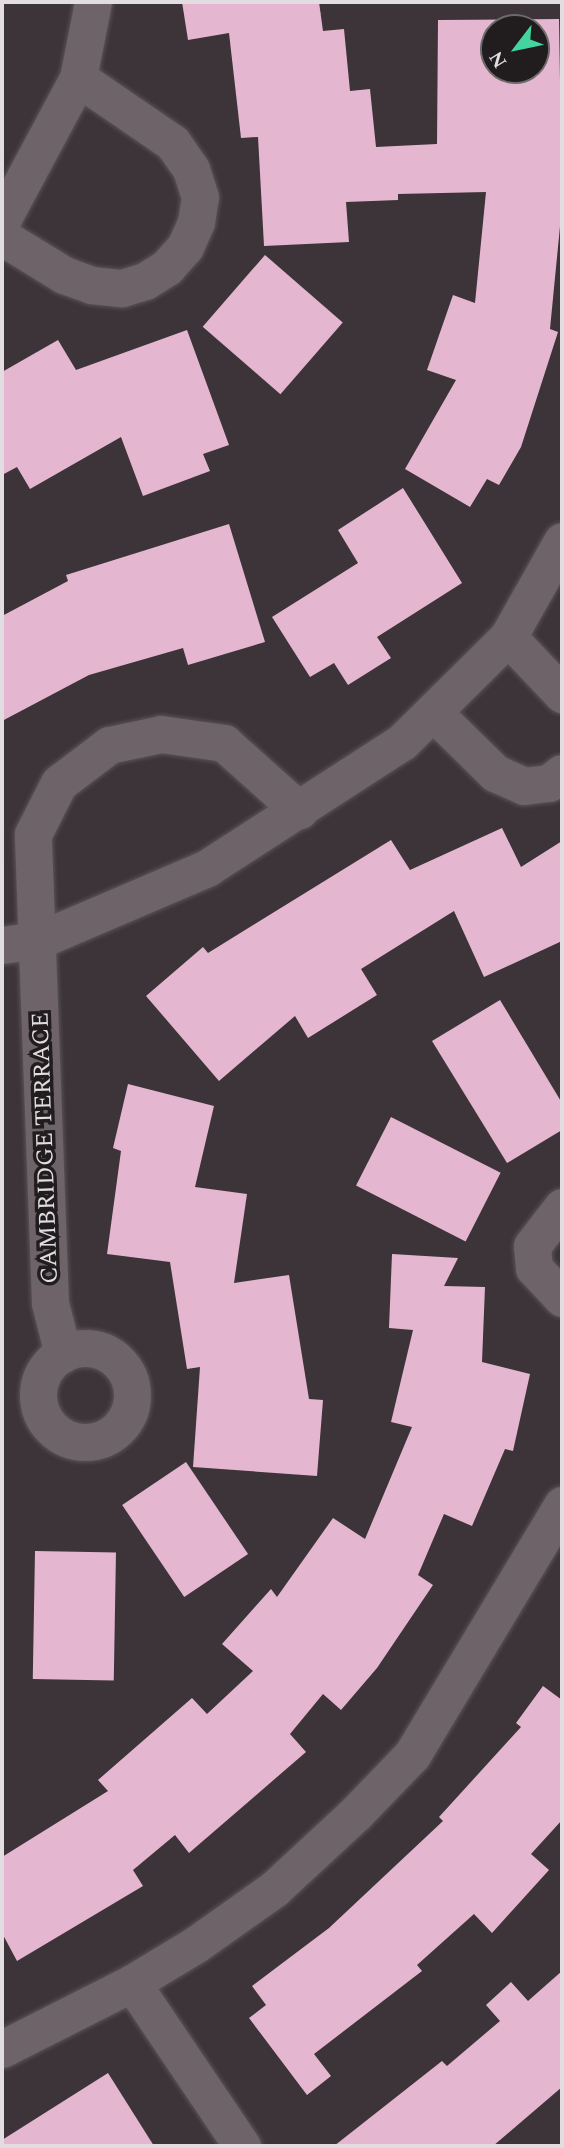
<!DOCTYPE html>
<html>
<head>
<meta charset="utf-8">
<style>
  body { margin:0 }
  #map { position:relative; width:564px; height:2148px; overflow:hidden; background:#3d3439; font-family:Spectral,serif }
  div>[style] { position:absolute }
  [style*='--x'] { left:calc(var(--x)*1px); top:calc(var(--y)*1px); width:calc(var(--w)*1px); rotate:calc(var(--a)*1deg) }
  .building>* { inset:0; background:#e5b6d0; transform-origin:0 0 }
  .roads { filter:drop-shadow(0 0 2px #595256) drop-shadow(0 0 2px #595256) }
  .minor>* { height:37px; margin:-18.5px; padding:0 18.5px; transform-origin:18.5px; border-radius:18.5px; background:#6d6368 }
  .minor>.ring { margin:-18.5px; padding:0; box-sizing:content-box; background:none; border:37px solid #6d6368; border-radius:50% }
  span { translate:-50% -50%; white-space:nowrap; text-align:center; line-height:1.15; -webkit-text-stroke:7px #211d1f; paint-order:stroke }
  .street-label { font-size:24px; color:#e2dde0 }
  .frame { position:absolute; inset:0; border:4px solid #e2dde0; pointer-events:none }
  .north { position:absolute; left:480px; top:14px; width:70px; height:70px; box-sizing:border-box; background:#211d1f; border:2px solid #6e6a6c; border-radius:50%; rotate:238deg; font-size:19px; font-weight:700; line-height:28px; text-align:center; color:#e2dde0 }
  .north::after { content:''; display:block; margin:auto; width:24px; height:32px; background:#43d4a0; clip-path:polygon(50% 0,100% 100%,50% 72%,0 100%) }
</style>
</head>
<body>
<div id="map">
  <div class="building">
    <div style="clip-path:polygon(evenodd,182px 2px,319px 2px,323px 31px,344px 29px,350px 91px,370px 89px,376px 147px,437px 144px,438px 20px,559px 19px,562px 206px,550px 329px,558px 332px,521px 447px,499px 485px,487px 479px,470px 507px,405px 469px,456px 380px,427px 370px,453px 295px,475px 303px,486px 192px,398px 194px,398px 200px,346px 202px,349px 242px,264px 246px,258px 137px,241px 138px,229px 33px,188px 40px,182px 2px,494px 28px,536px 28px,536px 70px,494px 70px,494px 28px)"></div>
    <div style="left:265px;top:255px;width:103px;height:95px;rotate:41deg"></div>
    <div style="clip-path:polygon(187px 330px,229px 445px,203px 454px,210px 471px,143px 496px,121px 437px,30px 489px,17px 467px,2px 475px,2px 372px,58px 340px,76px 370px)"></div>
    <div style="clip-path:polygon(403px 488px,462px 583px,377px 637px,391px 658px,348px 685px,334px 663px,310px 677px,272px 617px,358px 563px,338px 530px)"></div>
    <div style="clip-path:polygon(229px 524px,265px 642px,188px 665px,183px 648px,89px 675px,2px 721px,2px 616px,68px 581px,66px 575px)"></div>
    <div style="clip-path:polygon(502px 828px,521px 867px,562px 841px,562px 941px,484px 977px,454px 911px,361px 969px,377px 995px,308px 1038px,295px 1016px,219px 1081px,146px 996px,203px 947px,208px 953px,391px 840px,410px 870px)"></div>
    <div style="clip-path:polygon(500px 1000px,562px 1103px,562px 1130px,507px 1163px,432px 1041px)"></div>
    <div style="clip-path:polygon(128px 1084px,214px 1106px,195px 1187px,247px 1194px,234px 1283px,289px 1275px,309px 1399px,323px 1400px,317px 1476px,193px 1467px,200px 1367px,187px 1369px,170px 1262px,107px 1254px,121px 1151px,113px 1148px)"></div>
    <div style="left:391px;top:1117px;width:123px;height:77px;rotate:27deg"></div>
    <div style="clip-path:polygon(392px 1254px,458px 1258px,444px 1286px,485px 1287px,482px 1362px,530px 1374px,513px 1451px,505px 1449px,472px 1526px,444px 1514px,418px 1575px,433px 1585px,377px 1668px,341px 1710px,323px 1694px,290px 1734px,306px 1752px,189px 1853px,175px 1835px,133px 1870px,143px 1886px,17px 1961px,2px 1933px,2px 1857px,108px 1791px,98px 1780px,192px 1698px,207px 1714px,253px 1671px,222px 1644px,271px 1589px,277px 1597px,333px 1518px,365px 1539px,412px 1427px,391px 1422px,413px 1330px,389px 1328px)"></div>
    <div style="left:186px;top:1462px;width:111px;height:77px;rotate:56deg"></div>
    <div style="left:35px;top:1551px;width:81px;height:128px;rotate:1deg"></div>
    <div style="clip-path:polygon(543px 1686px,562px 1700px,562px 1820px,531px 1854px,549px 1870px,492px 1933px,474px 1914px,417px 1965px,422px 1971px,314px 2054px,331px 2076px,307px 2095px,249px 2018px,266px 2005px,252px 1986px,329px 1928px,443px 1821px,439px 1817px,521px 1727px,516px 1723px)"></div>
    <div style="clip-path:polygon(562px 1971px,562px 2087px,493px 2146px,334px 2146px,442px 2061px,447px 2066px,500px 2021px,486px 2005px,511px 1982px,528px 2001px)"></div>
    <div style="clip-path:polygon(108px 2073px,154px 2146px,2px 2146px,2px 2140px)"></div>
  </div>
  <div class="roads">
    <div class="minor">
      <div style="--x:2;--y:220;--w:161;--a:-61.8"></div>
      <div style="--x:78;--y:78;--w:77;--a:-78.8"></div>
      <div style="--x:2;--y:237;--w:73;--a:31.5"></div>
      <div style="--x:64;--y:275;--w:29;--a:20"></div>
      <div style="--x:91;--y:285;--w:31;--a:6"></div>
      <div style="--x:122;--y:288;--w:24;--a:-17"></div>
      <div style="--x:145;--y:281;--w:26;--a:-32"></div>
      <div style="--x:167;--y:267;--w:27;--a:-48"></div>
      <div style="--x:185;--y:247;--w:27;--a:-66"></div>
      <div style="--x:196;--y:222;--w:25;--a:-81"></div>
      <div style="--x:200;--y:197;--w:29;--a:-108"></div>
      <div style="--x:191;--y:169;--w:32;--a:-125"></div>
      <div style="--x:173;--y:143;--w:115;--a:-145.6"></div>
      <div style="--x:508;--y:637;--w:79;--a:46.5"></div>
      <div style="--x:434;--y:713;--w:86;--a:44.5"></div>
      <div style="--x:495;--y:773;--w:32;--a:24"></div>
      <div style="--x:524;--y:786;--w:25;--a:-7"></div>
      <div style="--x:549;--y:783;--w:16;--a:-38"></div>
      <div style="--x:2;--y:945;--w:37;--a:-8"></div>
      <div style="--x:39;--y:940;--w:183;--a:-23.2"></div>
      <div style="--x:207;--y:868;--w:232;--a:-32.9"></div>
      <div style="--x:402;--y:742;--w:149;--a:-44.7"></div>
      <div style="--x:508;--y:637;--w:110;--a:-60.6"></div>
      <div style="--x:562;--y:1207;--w:49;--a:127.6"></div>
      <div style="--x:532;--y:1246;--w:22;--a:85"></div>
      <div style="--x:534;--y:1268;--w:41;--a:47"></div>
      <div class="ring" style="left:38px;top:1348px;width:57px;height:57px"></div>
      <div style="--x:63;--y:1354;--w:53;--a:-104.3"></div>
      <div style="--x:50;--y:1303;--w:469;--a:-92.1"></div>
      <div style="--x:33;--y:834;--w:57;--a:-63"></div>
      <div style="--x:59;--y:783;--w:63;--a:-37.2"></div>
      <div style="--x:109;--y:745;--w:53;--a:-11.9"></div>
      <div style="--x:161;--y:734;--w:64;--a:8.1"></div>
      <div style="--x:224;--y:743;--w:101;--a:41.8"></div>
      <div style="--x:132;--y:1983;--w:197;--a:56"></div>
      <div style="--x:2;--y:2049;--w:146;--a:-26.9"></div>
      <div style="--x:132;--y:1983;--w:74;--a:-31.1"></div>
      <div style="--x:195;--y:1945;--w:97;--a:-35.3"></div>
      <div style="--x:274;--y:1889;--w:110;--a:-42.8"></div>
      <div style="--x:355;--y:1814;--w:82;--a:-46"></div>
      <div style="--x:412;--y:1755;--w:292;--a:-59"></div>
    </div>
  </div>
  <div class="street-label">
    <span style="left:46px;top:1148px;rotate:-92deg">CAMBRIDGE TERRACE</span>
  </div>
  <div class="frame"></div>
  <div class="north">N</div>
</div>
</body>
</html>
